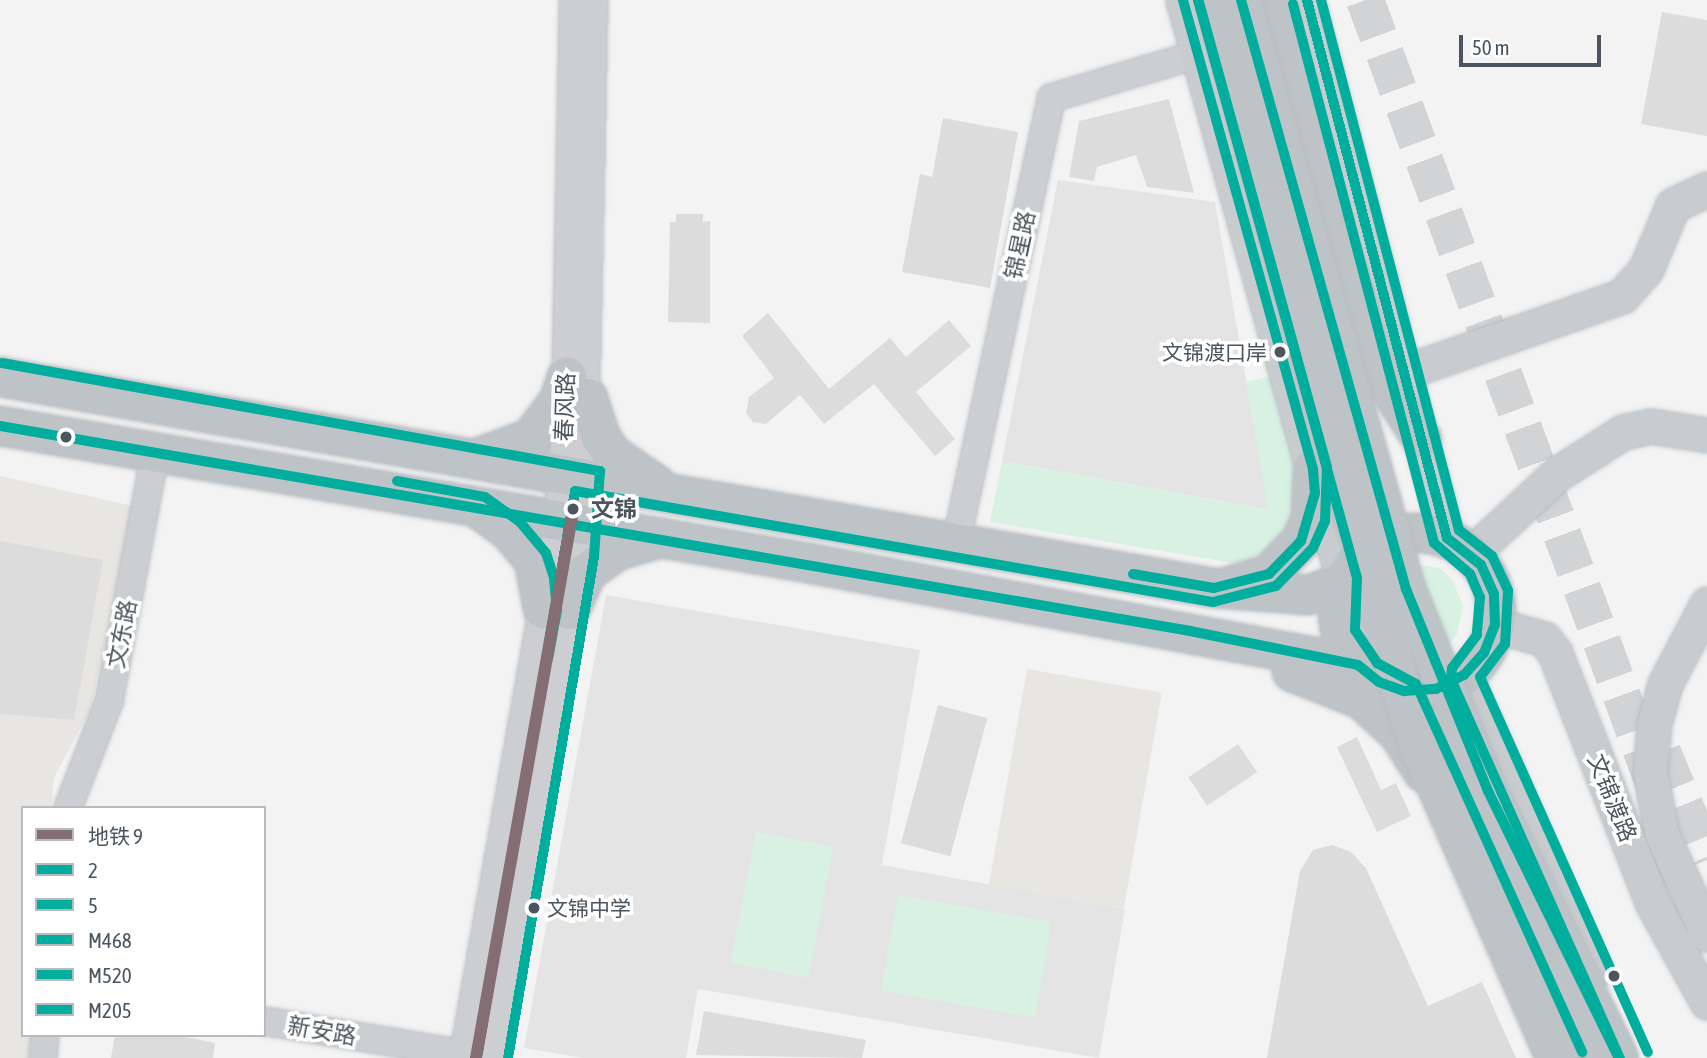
<!DOCTYPE html>
<html>
<head>
<meta charset="utf-8">
<style>
  body { margin:0 }
  #map { position:relative; width:1707px; height:1058px; overflow:hidden; background:#f3f3f3; font-family:"Asap Condensed","Noto Sans SC",sans-serif }
  div>[style] { position:absolute }
  [style*='--x'] { left:calc(var(--x)*1px); top:calc(var(--y)*1px); width:calc(var(--w)*1px); rotate:calc(var(--a)*1deg) }
  .commercial>* { inset:0; background:#e7e6e2; transform-origin:0 0 }
  .education>* { inset:0; background:#e5e4e5 }
  .green>* { inset:0; background:#d8f1e2; transform-origin:0 0 }
  .building>* { inset:0; background:#dcdcdd; transform-origin:0 0 }
  .highway-tunnel>* { height:38px; margin-top:-19px; transform-origin:0; background:repeating-linear-gradient(90deg,#d1d3d5 0 38px,transparent 0 57px) }
  .roads { filter:drop-shadow(0 0 2px #b8bdc2) drop-shadow(0 0 2px #b8bdc2) }
  .minor>* { height:26px; margin:-13px; padding:0 13px; transform-origin:13px; border-radius:13px; background:#ccced1 }
  .major>* { height:33px; margin:-16.5px; padding:0 16.5px; transform-origin:16.5px; border-radius:16.5px; background:#c8cccf }
  .highway>* { height:38px; margin:-19px; padding:0 19px; transform-origin:19px; border-radius:19px; background:#bec3c7 }
  .highway>.ring { margin:-19px; padding:0; box-sizing:content-box; background:none; border:38px solid #bec3c7; border-radius:50% }
  .bridges { filter:drop-shadow(0 0 2px #b8bdc2) drop-shadow(0 0 2px #b8bdc2) }
  .highway-bridge>* { height:38px; margin:-19px; padding:0 19px; transform-origin:19px; border-radius:19px; background:#bec3c7 }
  .bus-1>* { height:10px; margin:-5px; padding:0 5px; transform-origin:5px; border-radius:5px; background:#01ad9c }
  .bus-2>* { height:10px; margin:-5px; padding:0 5px; transform-origin:5px; border-radius:5px; background:#01ad9c }
  .bus-3>* { height:10px; margin:-5px; padding:0 5px; transform-origin:5px; border-radius:5px; background:#01ad9c }
  .bus-4>* { height:10px; margin:-5px; padding:0 5px; transform-origin:5px; border-radius:5px; background:#01ad9c }
  .bus-5>* { height:10px; margin:-5px; padding:0 5px; transform-origin:5px; border-radius:5px; background:#01ad9c }
  .metro-1>* { height:12px; margin:-6px; padding:0 6px; transform-origin:6px; border-radius:6px; background:#846e74 }
  .dots>* { width:19px; height:19px; translate:-50% -50%; box-sizing:border-box; border:4px solid #fff; border-radius:50% }
  span { translate:-50% -50%; white-space:nowrap; text-align:center; line-height:1.15; -webkit-text-stroke:7px #fff; paint-order:stroke }
  .bus-label { font-size:21px; color:#4a555f }
  .right { translate:-100% -50%; text-align:right }
  .left { translate:0 -50%; text-align:left }
  .street-label { font-size:23px; color:#4a555f }
  .stop-label { font-size:23px; color:#4a555f; font-weight:700 }
  .legend { position:absolute; left:21px; top:806px; width:245px; height:231px; box-sizing:border-box; background:#fff; border:2px solid #b7bbbf; margin:0; padding:9px 12px; list-style:none; font-size:21px; color:#4a555f }
  .legend li { display:flex; align-items:center; gap:14px; height:35px }
  .legend b { width:35px; border:2px solid #b7bbbf }
  .scale { position:absolute; left:1459px; top:35px; width:142px; height:32px; box-sizing:border-box; border:4px solid #4a555f; border-top:0; padding-left:9px; font-size:21px; line-height:24px; white-space:nowrap; color:#4a555f; -webkit-text-stroke:5px #fff; paint-order:stroke }
</style>
</head>
<body>
<div id="map">
  <div class="commercial">
    <div style="clip-path:polygon(0 476px,133px 506px,91px 708px,54px 778px,51px 808px,23px 808px,23px 1035px,33px 1035px,31px 1058px,0 1058px)"></div>
    <div style="left:1027px;top:669px;width:137px;height:219px;rotate:10deg"></div>
  </div>
  <div class="education">
    <div style="clip-path:polygon(1058px 180px,1215px 202px,1269px 510px,1002px 461px)"></div>
    <div style="clip-path:polygon(606px 595px,920px 650px,882px 865px,1125px 909px,1099px 1058px,698px 989px,686px 1058px,583px 1058px,524px 1048px)"></div>
  </div>
  <div class="green">
    <div style="clip-path:polygon(1278px 375px,1301px 497px,1283px 548px,1233px 563px,990px 522px,1002px 461px,1268px 510px,1246px 382px)"></div>
    <div style="clip-path:polygon(1409px 564px,1439px 568px,1451px 578px,1463px 605px,1457px 634px,1447px 646px,1419px 657px,1403px 655px)"></div>
    <div style="left:756px;top:832px;width:79px;height:133px;rotate:11deg"></div>
    <div style="left:898px;top:895px;width:156px;height:97px;rotate:10deg"></div>
  </div>
  <div class="building">
    <div style="clip-path:polygon(1662px 12px,1707px 20px,1707px 136px,1641px 124px)"></div>
    <div style="clip-path:polygon(1169px 99px,1194px 193px,1147px 187px,1136px 155px,1097px 167px,1094px 181px,1069px 177px,1079px 121px)"></div>
    <div style="clip-path:polygon(943px 118px,1018px 132px,990px 288px,902px 272px,920px 174px,932px 177px)"></div>
    <div style="clip-path:polygon(676px 214px,703px 214px,703px 222px,710px 221px,710px 323px,668px 322px,670px 222px,676px 222px)"></div>
    <div style="clip-path:polygon(768px 313px,829px 389px,890px 338px,906px 357px,949px 320px,971px 346px,916px 392px,955px 439px,935px 456px,874px 384px,824px 424px,800px 395px,766px 424px,753px 422px,746px 413px,749px 397px,774px 378px,742px 336px)"></div>
    <div style="clip-path:polygon(0 541px,103px 560px,74px 720px,0 714px)"></div>
    <div style="left:938px;top:705px;width:51px;height:143px;rotate:15deg"></div>
    <div style="clip-path:polygon(1357px 737px,1381px 790px,1396px 783px,1411px 816px,1377px 832px,1337px 747px)"></div>
    <div style="left:1238px;top:744px;width:34px;height:60px;rotate:56deg"></div>
    <div style="clip-path:polygon(1332px 845px,1351px 852px,1366px 868px,1428px 1006px,1482px 982px,1516px 1058px,1267px 1058px,1300px 871px,1313px 850px)"></div>
    <div style="clip-path:polygon(704px 1011px,866px 1040px,862px 1058px,696px 1055px)"></div>
    <div style="clip-path:polygon(115px 1035px,177px 1035px,215px 1043px,213px 1058px,111px 1058px)"></div>
  </div>
  <div class="highway-tunnel">
    <div style="--x:1365;--y:0;--w:841;--a:69.75"></div>
    <div style="--x:1662;--y:752;--w:117;--a:67.4"></div>
  </div>
  <div class="roads">
    <div class="minor">
      <div style="--x:956;--y:543;--w:455;--a:-77.9"></div>
      <div style="--x:1051;--y:98;--w:154;--a:-16.6"></div>
      <div style="--x:68;--y:808;--w:114;--a:-68.9"></div>
      <div style="--x:109;--y:702;--w:252;--a:-79.5"></div>
      <div style="--x:264;--y:1021;--w:202;--a:9.4"></div>
      <div style="--x:43;--y:1058;--w:23;--a:-85"></div>
      <div style="--x:463;--y:1058;--w:544;--a:-79.95"></div>
      <div style="--x:558;--y:522;--w:91;--a:-85.6"></div>
      <div style="--x:565;--y:431;--w:431;--a:-88.9"></div>
      <div style="--x:494;--y:1058;--w:539;--a:-80.5"></div>
      <div style="--x:583;--y:526;--w:526;--a:-88.8"></div>
    </div>
    <div class="major">
      <div style="--x:1183;--y:0;--w:604;--a:74.54"></div>
      <div style="--x:1307;--y:0;--w:556;--a:75.41"></div>
      <div style="--x:1405;--y:372;--w:230;--a:-19.3"></div>
      <div style="--x:1622;--y:296;--w:36;--a:-48"></div>
      <div style="--x:1646;--y:269;--w:69;--a:-67.1"></div>
      <div style="--x:1673;--y:205;--w:38;--a:-25"></div>
      <div style="--x:1471;--y:554;--w:117;--a:-42.9"></div>
      <div style="--x:1557;--y:474;--w:78;--a:-32.5"></div>
      <div style="--x:1623;--y:432;--w:29;--a:-12"></div>
      <div style="--x:1651;--y:426;--w:57;--a:9.1"></div>
      <div style="--x:1707;--y:604;--w:90;--a:117.7"></div>
      <div style="--x:1665;--y:684;--w:41;--a:105.4"></div>
      <div style="--x:1654;--y:724;--w:48;--a:94.8"></div>
      <div style="--x:1650;--y:772;--w:64;--a:79.2"></div>
      <div style="--x:1662;--y:835;--w:109;--a:65.6"></div>
      <div style="--x:1495;--y:625;--w:51;--a:15.9"></div>
      <div style="--x:1544;--y:639;--w:18;--a:52"></div>
      <div style="--x:1555;--y:653;--w:269;--a:68.7"></div>
      <div style="--x:1653;--y:904;--w:112;--a:61.1"></div>
      <div style="--x:1464;--y:675;--w:323;--a:66.1"></div>
    </div>
    <div class="highway">
      <div style="--x:1271;--y:0;--w:365;--a:73.8"></div>
      <div style="--x:1373;--y:350;--w:38;--a:68"></div>
      <div style="--x:1387;--y:385;--w:64;--a:57.1"></div>
      <div style="--x:0;--y:377;--w:1232;--a:9.86"></div>
      <div style="--x:1214;--y:588;--w:94;--a:4.3"></div>
      <div style="--x:1308;--y:595;--w:38;--a:-20"></div>
      <div style="--x:588;--y:398;--w:40;--a:72"></div>
      <div style="--x:600;--y:436;--w:23;--a:56"></div>
      <div style="--x:613;--y:455;--w:53;--a:34.3"></div>
      <div style="--x:0;--y:426;--w:820;--a:9.62"></div>
      <div style="--x:808;--y:563;--w:559;--a:10.51"></div>
      <div style="--x:477;--y:458;--w:58;--a:-20.3"></div>
      <div style="--x:531;--y:438;--w:46;--a:-52.9"></div>
      <div style="--x:559;--y:401;--w:26;--a:-72"></div>
      <div style="--x:480;--y:510;--w:36;--a:36"></div>
      <div style="--x:509;--y:531;--w:39;--a:50"></div>
      <div style="--x:534;--y:561;--w:49;--a:79.4"></div>
      <div class="ring" style="left:1338px;top:533px;width:120px;height:120px"></div>
      <div style="--x:1230;--y:586;--w:41;--a:-17.1"></div>
      <div style="--x:1269;--y:574;--w:46;--a:-45.9"></div>
      <div style="--x:1301;--y:541;--w:24;--a:-66"></div>
      <div style="--x:1311;--y:519;--w:50;--a:-87.7"></div>
      <div style="--x:570;--y:610;--w:42;--a:-65.9"></div>
      <div style="--x:587;--y:572;--w:39;--a:-35"></div>
      <div style="--x:619;--y:550;--w:40;--a:-16"></div>
      <div style="--x:1292;--y:672;--w:74;--a:21.4"></div>
      <div style="--x:1361;--y:699;--w:52;--a:42.6"></div>
      <div style="--x:1399;--y:734;--w:45;--a:57.7"></div>
    </div>
  </div>
  <div class="bridges">
    <div class="highway-bridge">
      <div style="--x:1215;--y:0;--w:526;--a:75.12"></div>
      <div style="--x:1350;--y:508;--w:123;--a:70.1"></div>
      <div style="--x:1241;--y:0;--w:612;--a:74.35"></div>
      <div style="--x:1406;--y:589;--w:218;--a:67.9"></div>
      <div style="--x:1488;--y:791;--w:297;--a:63.9"></div>
      <div style="--x:1375;--y:601;--w:152;--a:73.1"></div>
      <div style="--x:1419;--y:746;--w:340;--a:66.4"></div>
      <div style="--x:1493;--y:855;--w:223;--a:65.6"></div>
    </div>
  </div>
  <div class="bus-1">
    <div style="--x:0;--y:426;--w:1208;--a:9.77"></div>
    <div style="--x:1190;--y:631;--w:171;--a:11.4"></div>
    <div style="--x:1358;--y:665;--w:27;--a:39"></div>
    <div style="--x:1379;--y:682;--w:27;--a:20"></div>
    <div style="--x:1404;--y:691;--w:32;--a:-4"></div>
    <div style="--x:1436;--y:689;--w:31;--a:-27"></div>
    <div style="--x:1464;--y:675;--w:30;--a:-48"></div>
    <div style="--x:1484;--y:653;--w:30;--a:-69"></div>
    <div style="--x:1495;--y:625;--w:31;--a:-92"></div>
    <div style="--x:1494;--y:594;--w:32;--a:-114"></div>
    <div style="--x:1481;--y:565;--w:43;--a:-141.5"></div>
    <div style="--x:1447;--y:538;--w:556;--a:-104.59"></div>
    <div style="--x:1133;--y:574;--w:82;--a:9.8"></div>
    <div style="--x:1214;--y:588;--w:57;--a:-14.3"></div>
    <div style="--x:1269;--y:574;--w:46;--a:-45.9"></div>
    <div style="--x:1301;--y:541;--w:50;--a:-73.7"></div>
    <div style="--x:1315;--y:493;--w:24;--a:-95"></div>
    <div style="--x:1313;--y:469;--w:487;--a:-105.5"></div>
  </div>
  <div class="bus-2">
    <div style="--x:1293;--y:4;--w:557;--a:75.34"></div>
    <div style="--x:1434;--y:543;--w:48;--a:40.7"></div>
    <div style="--x:1470;--y:574;--w:25;--a:67"></div>
    <div style="--x:1480;--y:597;--w:38;--a:95"></div>
    <div style="--x:1477;--y:635;--w:41;--a:127.1"></div>
    <div style="--x:1452;--y:668;--w:11;--a:95"></div>
    <div style="--x:1451;--y:679;--w:415;--a:66"></div>
    <div style="--x:477;--y:1058;--w:575;--a:-80.19"></div>
    <div style="--x:575;--y:491;--w:648;--a:9.87"></div>
    <div style="--x:1213;--y:602;--w:65;--a:-14.3"></div>
    <div style="--x:1276;--y:586;--w:53;--a:-45.8"></div>
    <div style="--x:1313;--y:548;--w:30;--a:-66"></div>
    <div style="--x:1325;--y:521;--w:54;--a:-87.9"></div>
    <div style="--x:1327;--y:467;--w:484;--a:-105.4"></div>
  </div>
  <div class="bus-3">
    <div style="--x:1198;--y:0;--w:599;--a:74.62"></div>
    <div style="--x:1357;--y:578;--w:52;--a:92.2"></div>
    <div style="--x:1355;--y:630;--w:40;--a:56"></div>
    <div style="--x:1377;--y:663;--w:44;--a:28.3"></div>
    <div style="--x:1416;--y:684;--w:404;--a:65.7"></div>
    <div style="--x:1321;--y:0;--w:548;--a:75.41"></div>
    <div style="--x:1459;--y:530;--w:42;--a:38.2"></div>
    <div style="--x:1492;--y:556;--w:38;--a:65"></div>
    <div style="--x:1508;--y:591;--w:53;--a:93.2"></div>
    <div style="--x:1505;--y:644;--w:41;--a:127.1"></div>
    <div style="--x:1480;--y:677;--w:411;--a:65.9"></div>
  </div>
  <div class="bus-4">
    <div style="--x:1241;--y:0;--w:612;--a:74.35"></div>
    <div style="--x:1406;--y:589;--w:218;--a:67.9"></div>
    <div style="--x:1488;--y:791;--w:297;--a:63.9"></div>
  </div>
  <div class="bus-5">
    <div style="--x:2;--y:363;--w:608;--a:10.24"></div>
    <div style="--x:600;--y:471;--w:86;--a:94"></div>
    <div style="--x:594;--y:557;--w:508;--a:99.74"></div>
    <div style="--x:397;--y:481;--w:89;--a:10.3"></div>
    <div style="--x:485;--y:497;--w:43;--a:35.5"></div>
    <div style="--x:520;--y:522;--w:40;--a:50"></div>
    <div style="--x:546;--y:553;--w:26;--a:72"></div>
    <div style="--x:554;--y:578;--w:32;--a:85"></div>
    <div style="--x:557;--y:610;--w:50;--a:100.4"></div>
  </div>
  <div class="metro-1">
    <div style="--x:476;--y:1058;--w:562;--a:-79.95"></div>
  </div>
  <div class="dots">
    <div style="left:1280px;top:352px;background:#4a555f"></div>
    <div style="left:66px;top:437px;background:#4a555f"></div>
    <div style="left:573px;top:509px;background:#4a555f"></div>
    <div style="left:534px;top:908px;background:#4a555f"></div>
    <div style="left:1614px;top:976px;background:#4a555f"></div>
  </div>
  <div class="bus-label">
    <span class="right" style="left:1267px;top:352px">文锦渡口岸</span>
    <span class="left" style="left:547px;top:908px">文锦中学</span>
  </div>
  <div class="street-label">
    <span style="left:1020px;top:245px;rotate:-78deg">锦星路</span>
    <span style="left:565px;top:407px;rotate:-88deg">春风路</span>
    <span style="left:122px;top:634px;rotate:-79deg">文东路</span>
    <span style="left:1612px;top:798px;rotate:68deg">文锦渡路</span>
    <span style="left:322px;top:1031px;rotate:10deg">新安路</span>
  </div>
  <div class="stop-label">
    <span class="left" style="left:591px;top:509px">文锦</span>
  </div>
  <ul class="legend">
  <li><b style="height:9px;background:#846e74"></b>地铁 9</li>
  <li><b style="height:9px;background:#01ad9c"></b>2</li>
  <li><b style="height:9px;background:#01ad9c"></b>5</li>
  <li><b style="height:9px;background:#01ad9c"></b>M468</li>
  <li><b style="height:9px;background:#01ad9c"></b>M520</li>
  <li><b style="height:9px;background:#01ad9c"></b>M205</li>
  </ul>
  <div class="scale">50 m</div>
</div>
</body>
</html>
